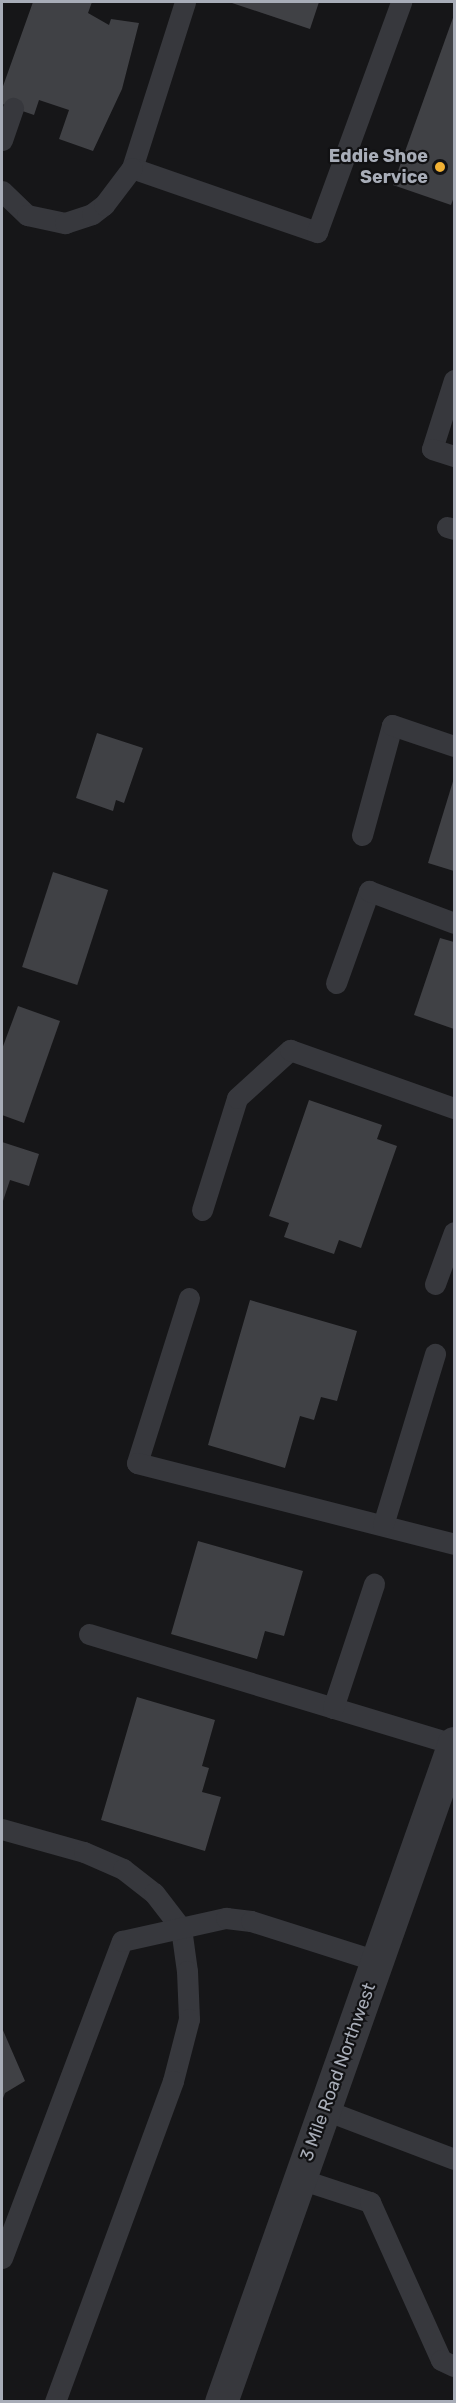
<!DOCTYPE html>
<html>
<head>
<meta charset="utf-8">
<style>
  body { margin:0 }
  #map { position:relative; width:456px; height:2403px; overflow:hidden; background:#161618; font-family:Rubik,sans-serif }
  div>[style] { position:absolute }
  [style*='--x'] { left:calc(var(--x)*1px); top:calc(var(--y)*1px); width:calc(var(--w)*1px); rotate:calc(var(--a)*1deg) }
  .building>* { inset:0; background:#404145; transform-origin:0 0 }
  .service>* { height:21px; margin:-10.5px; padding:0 10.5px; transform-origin:10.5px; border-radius:10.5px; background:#37383d }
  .minor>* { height:33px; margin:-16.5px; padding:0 16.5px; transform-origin:16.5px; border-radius:16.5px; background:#37383d }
  .dots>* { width:16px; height:16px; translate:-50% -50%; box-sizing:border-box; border:3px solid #111113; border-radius:50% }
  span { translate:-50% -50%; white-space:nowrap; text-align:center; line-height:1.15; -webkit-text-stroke:4.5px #111113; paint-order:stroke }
  .poi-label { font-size:18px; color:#a8adb8; font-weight:700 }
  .right { translate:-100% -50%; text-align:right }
  .street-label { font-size:18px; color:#a8adb8 }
  .frame { position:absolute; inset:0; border:3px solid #a8adb8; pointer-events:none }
</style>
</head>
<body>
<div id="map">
  <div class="building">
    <div style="clip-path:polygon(33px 2px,92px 2px,88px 13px,109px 25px,111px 19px,139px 23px,122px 89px,93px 151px,59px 139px,69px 110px,39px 100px,34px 115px,2px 104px,2px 89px)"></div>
    <div style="clip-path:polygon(229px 2px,319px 2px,310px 29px)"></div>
    <div style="clip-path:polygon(454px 15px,454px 197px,451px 205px,393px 185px)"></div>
    <div style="clip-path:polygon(97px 733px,143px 748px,124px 803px,116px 800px,113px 811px,76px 798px)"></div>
    <div style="clip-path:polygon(454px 778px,454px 871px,428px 863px)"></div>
    <div style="left:53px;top:872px;width:58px;height:100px;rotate:18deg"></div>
    <div style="clip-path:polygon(440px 938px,454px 942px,454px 1029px,414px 1015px)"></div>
    <div style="clip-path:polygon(18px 1006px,60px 1021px,24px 1123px,2px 1115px,2px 1049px)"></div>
    <div style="clip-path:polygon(309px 1100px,382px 1125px,377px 1139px,397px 1146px,361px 1248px,339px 1240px,334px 1254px,284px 1237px,289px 1223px,269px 1216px)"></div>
    <div style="clip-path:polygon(2px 1142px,39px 1154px,29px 1186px,10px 1180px,2px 1204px)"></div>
    <div style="clip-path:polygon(250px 1300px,357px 1331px,337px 1401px,321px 1397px,314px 1420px,300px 1416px,285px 1468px,208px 1445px)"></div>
    <div style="clip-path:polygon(198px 1541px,303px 1571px,284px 1636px,265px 1631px,257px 1659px,171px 1634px)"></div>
    <div style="clip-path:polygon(137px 1697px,215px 1720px,202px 1766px,209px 1768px,202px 1792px,221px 1797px,205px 1851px,101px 1820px)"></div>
    <div style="clip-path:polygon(2px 2028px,25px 2081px,5px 2093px,2px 2101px)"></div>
  </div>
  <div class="service">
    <div style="--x:185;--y:2;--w:174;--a:107.7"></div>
    <div style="--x:132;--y:168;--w:196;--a:19.1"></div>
    <div style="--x:317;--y:232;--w:245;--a:-69.9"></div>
    <div style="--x:2;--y:140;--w:34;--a:-71"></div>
    <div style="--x:2;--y:191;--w:35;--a:44"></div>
    <div style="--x:27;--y:215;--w:39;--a:12"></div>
    <div style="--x:65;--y:223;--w:28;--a:-18"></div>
    <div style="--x:92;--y:214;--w:15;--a:-37"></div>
    <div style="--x:104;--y:205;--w:46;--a:-52.9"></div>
    <div style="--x:454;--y:380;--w:72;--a:107.7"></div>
    <div style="--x:432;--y:449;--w:23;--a:18"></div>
    <div style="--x:447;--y:527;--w:7;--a:16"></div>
    <div style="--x:362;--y:835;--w:114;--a:-74.7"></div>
    <div style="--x:392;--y:725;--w:65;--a:18.7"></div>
    <div style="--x:336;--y:983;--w:98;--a:-70.3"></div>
    <div style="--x:369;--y:891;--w:91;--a:20.6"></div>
    <div style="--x:202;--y:1210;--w:117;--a:-72.6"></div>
    <div style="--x:237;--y:1098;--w:72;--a:-42.2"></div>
    <div style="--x:290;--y:1050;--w:174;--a:19.5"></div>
    <div style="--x:435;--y:1284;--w:55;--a:-69.9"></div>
    <div style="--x:189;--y:1298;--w:173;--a:107.5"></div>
    <div style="--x:137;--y:1463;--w:327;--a:14.3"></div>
    <div style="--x:383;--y:1525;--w:179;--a:-73.1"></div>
    <div style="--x:89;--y:1634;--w:381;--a:16.8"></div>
    <div style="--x:333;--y:1708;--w:131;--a:-71.7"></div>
    <div style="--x:2;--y:1829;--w:85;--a:15.7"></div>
    <div style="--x:84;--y:1852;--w:43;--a:23.6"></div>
    <div style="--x:123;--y:1869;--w:39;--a:38"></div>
    <div style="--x:154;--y:1893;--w:44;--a:52.4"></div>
    <div style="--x:181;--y:1928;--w:43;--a:82.1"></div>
    <div style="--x:187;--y:1971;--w:48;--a:87.6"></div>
    <div style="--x:189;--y:2019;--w:64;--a:104.5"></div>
    <div style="--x:173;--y:2081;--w:342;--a:110.2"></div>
    <div style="--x:325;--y:2110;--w:138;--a:20.8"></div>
    <div style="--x:300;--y:2179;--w:74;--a:18.2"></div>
    <div style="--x:370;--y:2202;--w:173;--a:65.8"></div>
    <div style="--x:441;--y:2360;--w:14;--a:25"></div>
    <div style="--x:2;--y:2258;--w:339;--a:-69.3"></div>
    <div style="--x:122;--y:1941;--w:107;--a:-12.5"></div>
    <div style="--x:226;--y:1918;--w:25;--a:7"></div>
    <div style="--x:251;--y:1921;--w:132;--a:17.6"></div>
  </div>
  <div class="minor">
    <div style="--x:221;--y:2402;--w:699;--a:-70.53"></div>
  </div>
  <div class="dots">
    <div style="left:440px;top:167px;background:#f2b134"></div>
  </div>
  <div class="poi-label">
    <span class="right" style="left:428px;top:167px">Eddie Shoe<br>Service</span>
  </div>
  <div class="street-label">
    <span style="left:338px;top:2072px;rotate:-70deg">3 Mile Road Northwest</span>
  </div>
  <div class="frame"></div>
</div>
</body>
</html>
